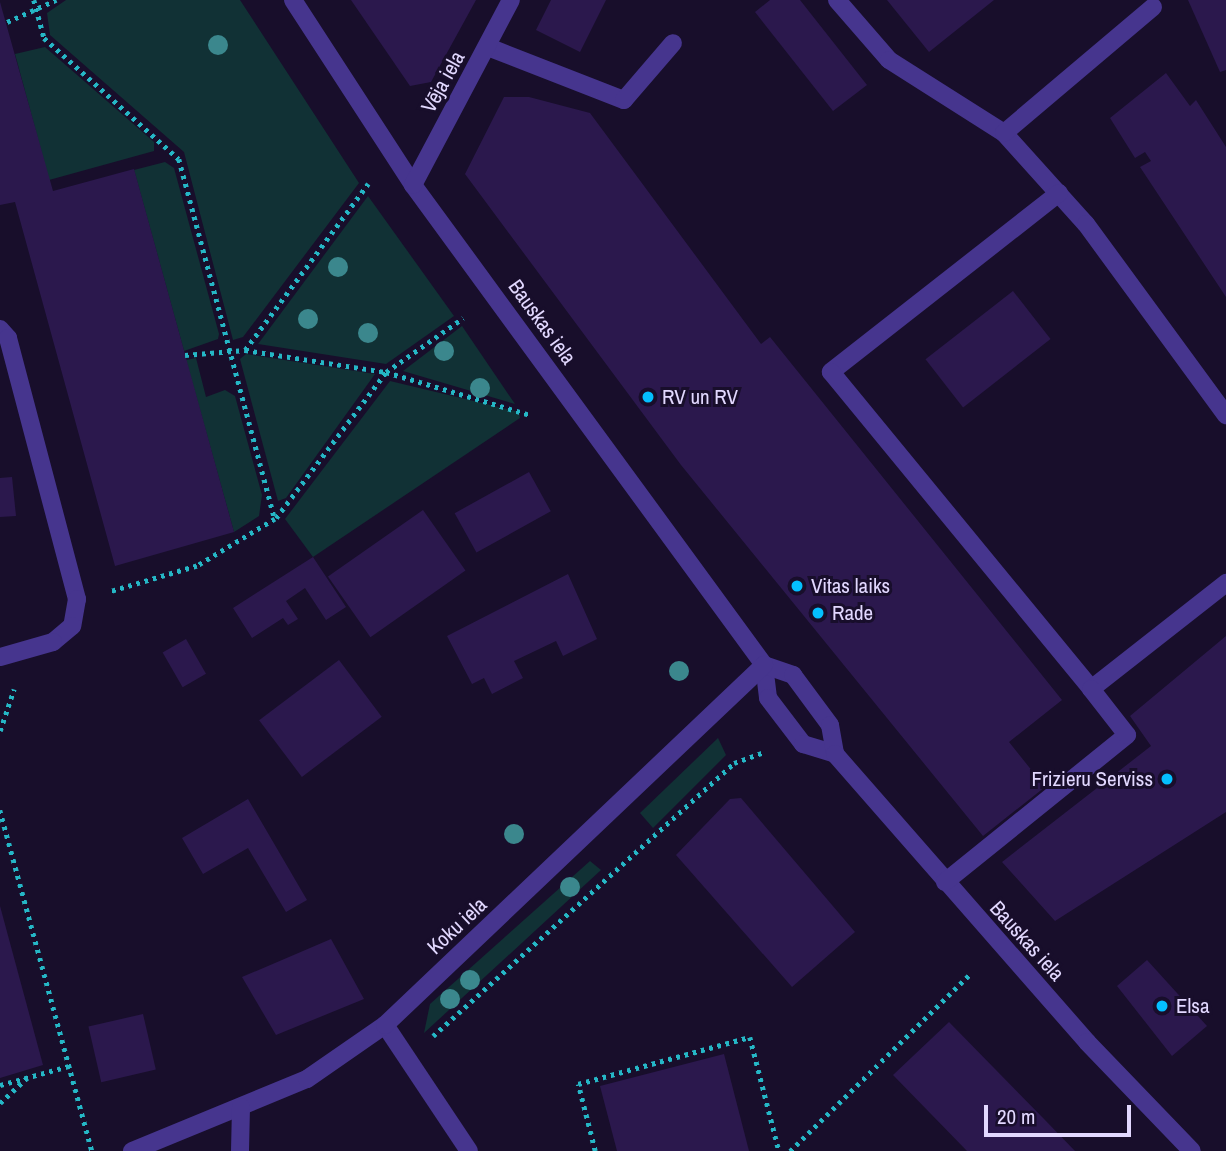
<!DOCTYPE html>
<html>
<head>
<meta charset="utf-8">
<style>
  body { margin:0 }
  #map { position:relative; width:1226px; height:1151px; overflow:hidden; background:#180e2b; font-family:"Archivo Narrow",sans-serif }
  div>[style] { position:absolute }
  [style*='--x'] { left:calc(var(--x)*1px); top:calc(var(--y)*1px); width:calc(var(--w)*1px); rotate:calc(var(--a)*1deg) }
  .green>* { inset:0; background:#113135 }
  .building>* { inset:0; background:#2b184d; transform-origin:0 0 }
  .path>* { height:4.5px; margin-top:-2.25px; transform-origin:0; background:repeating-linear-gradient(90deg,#25b7c6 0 3.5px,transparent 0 8.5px) }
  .minor>* { height:18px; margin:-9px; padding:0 9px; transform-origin:9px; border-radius:9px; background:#46358e }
  .trees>* { width:20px; height:20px; margin:-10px; border-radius:50%; background:#3b878d }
  .dots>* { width:19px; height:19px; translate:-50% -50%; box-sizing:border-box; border:4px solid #180e2b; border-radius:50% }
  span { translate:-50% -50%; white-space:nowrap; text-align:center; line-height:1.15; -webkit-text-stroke:6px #180e2b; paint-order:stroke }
  .street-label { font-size:21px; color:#e2d8ff }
  .poi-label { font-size:21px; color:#e2d8ff }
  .left { translate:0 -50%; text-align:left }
  .right { translate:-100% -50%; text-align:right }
  .scale { position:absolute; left:984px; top:1105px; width:147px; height:32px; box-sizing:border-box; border:4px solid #e2d8ff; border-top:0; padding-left:9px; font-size:21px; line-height:24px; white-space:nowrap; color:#e2d8ff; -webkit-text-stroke:5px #180e2b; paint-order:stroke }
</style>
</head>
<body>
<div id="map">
  <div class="green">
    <div style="clip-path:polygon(66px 0,240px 0,359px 183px,243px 337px,233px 340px,184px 152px,50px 35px,47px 13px)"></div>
    <div style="clip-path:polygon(45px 47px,154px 142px,154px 151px,49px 180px,15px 54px)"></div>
    <div style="clip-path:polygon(165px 162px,174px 168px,219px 334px,218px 339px,184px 351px,134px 170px)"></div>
    <div style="clip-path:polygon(368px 196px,454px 316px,386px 364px,258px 344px)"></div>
    <div style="clip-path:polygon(462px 326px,515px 404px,403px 371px)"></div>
    <div style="clip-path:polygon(246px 354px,375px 374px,286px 498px,278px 501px,240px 359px)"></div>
    <div style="clip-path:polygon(196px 358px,206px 397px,225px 390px,235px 396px,262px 495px,259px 516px,234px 532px,186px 360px)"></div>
    <div style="clip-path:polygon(390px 381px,519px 412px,520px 418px,313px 557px,285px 519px)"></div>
    <div style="clip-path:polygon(718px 738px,726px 755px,653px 828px,640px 813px)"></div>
    <div style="clip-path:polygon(590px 861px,601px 870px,424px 1033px,430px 1004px)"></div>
  </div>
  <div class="building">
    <div style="clip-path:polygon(351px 0,476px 0,431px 82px,410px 86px)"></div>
    <div style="clip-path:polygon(551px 0,606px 0,580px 52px,536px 30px)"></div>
    <div style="clip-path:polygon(770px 0,800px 0,867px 85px,833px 111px,755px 12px)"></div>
    <div style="clip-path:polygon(887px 0,994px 0,929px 52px)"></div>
    <div style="clip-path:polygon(1188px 0,1226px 0,1226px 70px,1220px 72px)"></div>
    <div style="clip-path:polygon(0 2px,53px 191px,134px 169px,234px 532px,115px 566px,15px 202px,0 205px)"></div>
    <div style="clip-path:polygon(1166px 73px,1190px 106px,1196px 100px,1226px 147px,1226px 297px,1140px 167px,1151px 161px,1145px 152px,1135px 158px,1110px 118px)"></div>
    <div style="clip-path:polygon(504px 97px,529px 97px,590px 113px,761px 344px,770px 337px,1062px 700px,1009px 742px,1045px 787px,983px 836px,681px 465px,465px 174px)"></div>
    <div style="left:1013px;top:291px;width:61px;height:111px;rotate:52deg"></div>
    <div style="left:529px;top:472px;width:45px;height:85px;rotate:61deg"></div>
    <div style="clip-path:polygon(12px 477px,16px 516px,0 517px,0 478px)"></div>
    <div style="left:423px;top:510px;width:74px;height:116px;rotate:55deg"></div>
    <div style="clip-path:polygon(313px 557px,346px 607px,326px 620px,305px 588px,286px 601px,298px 619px,288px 625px,283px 618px,252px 638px,233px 608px)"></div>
    <div style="clip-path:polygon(568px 574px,597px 639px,563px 656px,556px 641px,514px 661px,523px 678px,492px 694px,484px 678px,472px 684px,447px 636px)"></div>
    <div style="clip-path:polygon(1226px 636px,1226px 812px,1055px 921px,1002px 862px,1151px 746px,1130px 716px)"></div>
    <div style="left:186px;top:639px;width:40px;height:27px;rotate:60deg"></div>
    <div style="left:339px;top:660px;width:71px;height:100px;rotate:53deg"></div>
    <div style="clip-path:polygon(741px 798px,855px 932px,792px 987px,676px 855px,730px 799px)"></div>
    <div style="clip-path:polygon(248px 799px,307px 900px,286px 912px,248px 848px,203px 874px,182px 838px)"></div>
    <div style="clip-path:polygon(0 906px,43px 1065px,0 1078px)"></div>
    <div style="clip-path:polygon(331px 939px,364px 999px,276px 1035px,242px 977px)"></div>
    <div style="clip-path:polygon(1147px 960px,1207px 1026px,1172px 1056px,1117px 986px)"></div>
    <div style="left:143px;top:1014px;width:57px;height:56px;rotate:77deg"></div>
    <div style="clip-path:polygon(949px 1022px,1045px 1120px,1075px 1151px,967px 1151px,893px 1075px)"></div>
    <div style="clip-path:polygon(724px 1054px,749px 1151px,617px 1151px,600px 1086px)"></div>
  </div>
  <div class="path">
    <div style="--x:34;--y:0;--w:39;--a:75"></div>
    <div style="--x:44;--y:38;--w:181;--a:41.9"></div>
    <div style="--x:179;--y:159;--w:373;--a:75.1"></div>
    <div style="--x:275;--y:519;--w:91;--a:148.9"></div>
    <div style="--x:197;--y:566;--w:92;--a:163.5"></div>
    <div style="--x:7;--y:22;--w:54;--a:-24.2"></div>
    <div style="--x:245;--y:350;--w:143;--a:8.9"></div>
    <div style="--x:386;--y:372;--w:150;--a:16.6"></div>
    <div style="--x:185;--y:355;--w:60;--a:-4.8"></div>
    <div style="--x:245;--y:350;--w:207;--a:-53.5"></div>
    <div style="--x:276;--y:518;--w:183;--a:-53"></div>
    <div style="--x:386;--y:372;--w:94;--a:-35"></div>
    <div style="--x:0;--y:731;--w:44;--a:-71.6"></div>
    <div style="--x:0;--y:810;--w:353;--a:74.9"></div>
    <div style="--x:433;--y:1036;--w:406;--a:-42.2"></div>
    <div style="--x:734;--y:763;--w:33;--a:-20"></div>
    <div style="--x:0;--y:1085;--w:72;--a:-15.4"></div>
    <div style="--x:0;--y:1103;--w:37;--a:-43"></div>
    <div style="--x:595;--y:1151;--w:69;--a:-104.2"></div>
    <div style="--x:578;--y:1084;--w:178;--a:-15.3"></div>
    <div style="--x:750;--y:1037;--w:118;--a:75.7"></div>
    <div style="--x:790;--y:1151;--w:252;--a:-44.5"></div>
  </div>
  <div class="minor">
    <div style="--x:293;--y:0;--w:221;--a:57"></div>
    <div style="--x:413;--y:185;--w:595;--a:53.82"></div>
    <div style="--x:764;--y:665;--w:33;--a:83"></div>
    <div style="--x:768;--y:698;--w:58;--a:52.7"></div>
    <div style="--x:803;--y:744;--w:34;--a:17"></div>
    <div style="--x:837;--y:0;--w:79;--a:49.1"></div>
    <div style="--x:889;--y:60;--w:136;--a:32.4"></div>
    <div style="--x:1004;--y:133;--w:122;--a:48"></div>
    <div style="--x:1086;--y:224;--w:237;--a:53.8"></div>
    <div style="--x:488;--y:47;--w:146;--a:21.3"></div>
    <div style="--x:624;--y:100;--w:75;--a:-49.3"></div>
    <div style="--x:1004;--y:133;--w:195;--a:-40.2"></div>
    <div style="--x:413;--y:185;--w:209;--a:-62.1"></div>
    <div style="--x:1059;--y:193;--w:290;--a:141.9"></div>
    <div style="--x:831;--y:372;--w:410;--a:50.6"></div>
    <div style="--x:1091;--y:689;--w:172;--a:-38.1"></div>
    <div style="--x:0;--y:329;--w:12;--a:48"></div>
    <div style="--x:8;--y:338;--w:270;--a:75.2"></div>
    <div style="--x:77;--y:599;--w:27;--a:100"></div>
    <div style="--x:72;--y:626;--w:25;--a:140"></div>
    <div style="--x:53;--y:642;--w:55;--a:164.2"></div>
    <div style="--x:764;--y:665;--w:31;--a:19"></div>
    <div style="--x:793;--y:675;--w:62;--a:53.5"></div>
    <div style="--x:830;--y:725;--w:29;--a:80"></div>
    <div style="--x:835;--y:754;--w:383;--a:48.8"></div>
    <div style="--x:1087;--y:1042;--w:151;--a:46.1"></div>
    <div style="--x:945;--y:882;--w:234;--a:-38.9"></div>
    <div style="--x:1127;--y:735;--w:58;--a:-128"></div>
    <div style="--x:385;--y:1025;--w:151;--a:56.3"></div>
    <div style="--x:132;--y:1151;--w:189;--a:-22.4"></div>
    <div style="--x:307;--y:1079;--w:95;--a:-34.7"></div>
    <div style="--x:385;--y:1025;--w:523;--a:-43.53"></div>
    <div style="--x:240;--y:1151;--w:44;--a:-88.7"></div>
  </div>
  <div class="trees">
    <div style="left:218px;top:45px"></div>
    <div style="left:338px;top:267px"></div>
    <div style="left:308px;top:319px"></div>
    <div style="left:368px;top:333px"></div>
    <div style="left:444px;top:351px"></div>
    <div style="left:480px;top:388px"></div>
    <div style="left:679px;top:671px"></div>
    <div style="left:514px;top:834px"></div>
    <div style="left:570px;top:887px"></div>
    <div style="left:470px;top:980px"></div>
    <div style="left:450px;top:999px"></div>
  </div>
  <div class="dots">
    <div style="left:648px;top:397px;background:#04bfff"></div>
    <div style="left:797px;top:586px;background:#04bfff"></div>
    <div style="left:818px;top:613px;background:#04bfff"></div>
    <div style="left:1167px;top:779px;background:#04bfff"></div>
    <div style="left:1162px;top:1006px;background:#04bfff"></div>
  </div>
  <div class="street-label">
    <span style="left:443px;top:82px;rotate:-61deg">Vēja iela</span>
    <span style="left:542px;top:322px;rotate:54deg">Bauskas iela</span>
    <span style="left:457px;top:926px;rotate:-43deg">Koku iela</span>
    <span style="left:1027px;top:941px;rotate:48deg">Bauskas iela</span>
  </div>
  <div class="poi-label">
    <span class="left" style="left:662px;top:397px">RV un RV</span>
    <span class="left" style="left:811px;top:586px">Vitas laiks</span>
    <span class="left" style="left:832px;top:613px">Rade</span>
    <span class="right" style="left:1153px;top:779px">Frizieru Serviss</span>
    <span class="left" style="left:1176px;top:1006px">Elsa</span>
  </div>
  <div class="scale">20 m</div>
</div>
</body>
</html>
